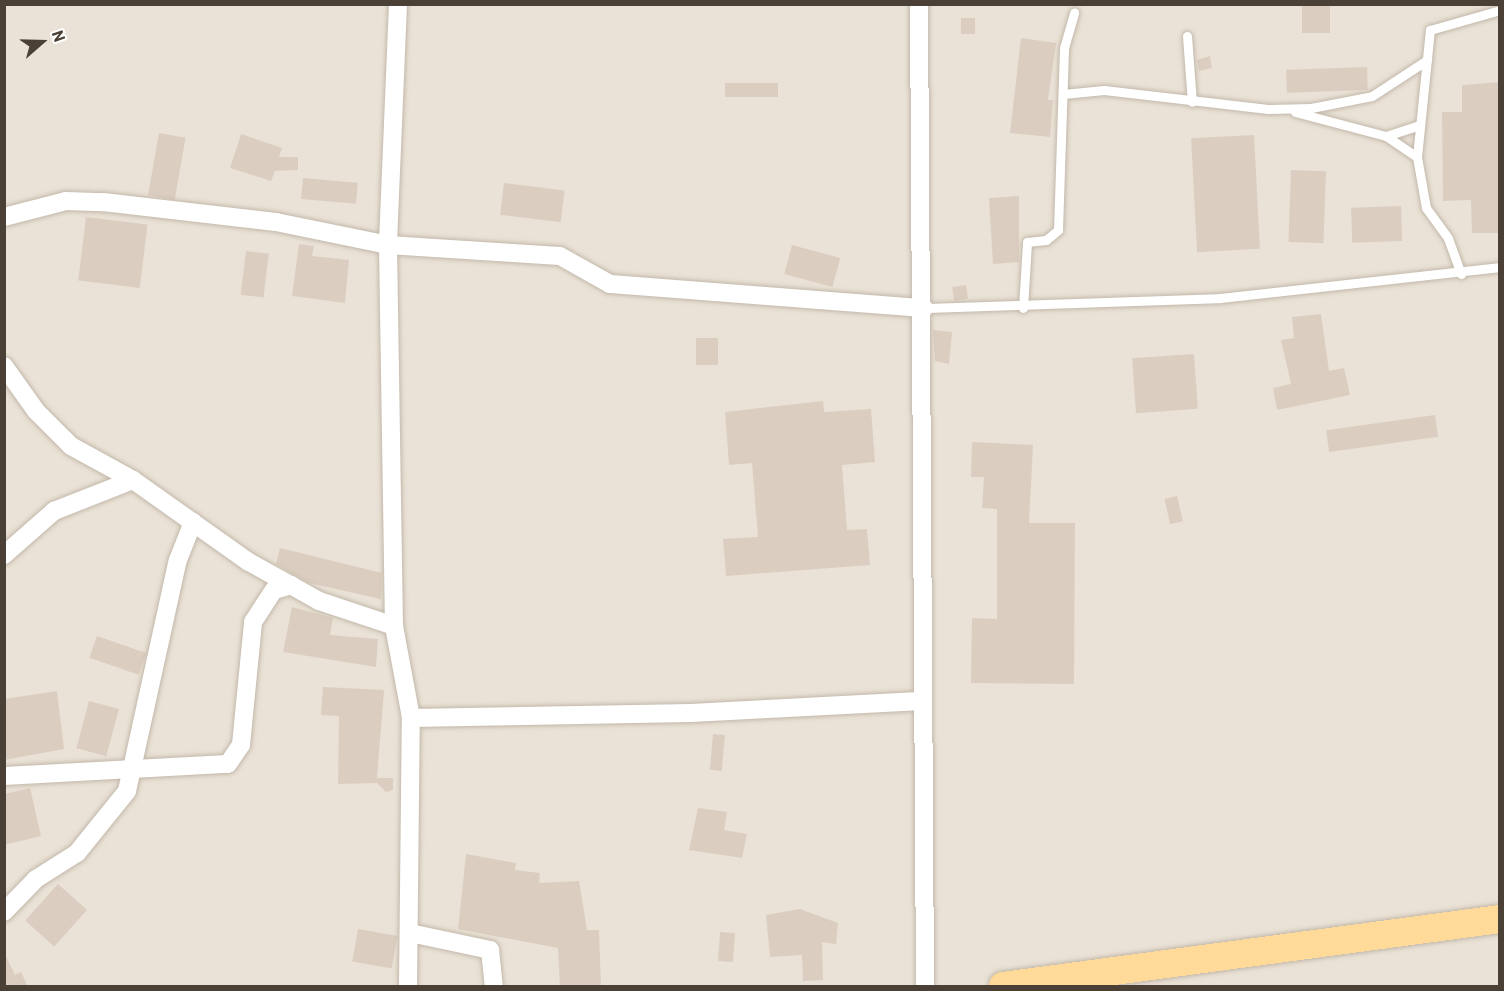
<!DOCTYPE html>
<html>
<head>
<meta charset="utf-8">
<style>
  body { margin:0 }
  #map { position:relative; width:1504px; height:991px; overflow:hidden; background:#f5f0e8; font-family:Barlow,sans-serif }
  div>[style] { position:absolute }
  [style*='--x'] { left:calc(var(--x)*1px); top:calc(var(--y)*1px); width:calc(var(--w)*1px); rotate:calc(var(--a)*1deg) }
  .residential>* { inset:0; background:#eae2d6; transform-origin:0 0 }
  .building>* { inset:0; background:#dbcec0; transform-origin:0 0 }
  .roads { filter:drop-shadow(0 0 2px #c2b8aa) drop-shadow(0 0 2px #c2b8aa) }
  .lane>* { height:9px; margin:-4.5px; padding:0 4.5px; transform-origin:4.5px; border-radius:4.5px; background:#fff }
  .street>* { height:18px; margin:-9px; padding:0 9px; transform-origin:9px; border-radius:9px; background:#fff }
  .primary>* { height:28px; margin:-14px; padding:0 14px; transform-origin:14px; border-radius:14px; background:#ffda98 }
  span { translate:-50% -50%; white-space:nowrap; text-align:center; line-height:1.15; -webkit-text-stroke:5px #fff; paint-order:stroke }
  .frame { position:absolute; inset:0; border:6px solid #4a4036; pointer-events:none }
  .north { position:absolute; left:12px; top:12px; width:60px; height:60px; -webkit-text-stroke:4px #fff; paint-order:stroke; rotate:70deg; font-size:16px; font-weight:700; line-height:24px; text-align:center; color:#4a4036 }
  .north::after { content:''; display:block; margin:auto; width:21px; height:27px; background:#4a4036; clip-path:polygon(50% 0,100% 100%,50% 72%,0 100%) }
</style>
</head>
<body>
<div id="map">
  <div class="residential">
    <div style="left:5px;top:5px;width:1494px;height:981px"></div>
  </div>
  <div class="building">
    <div style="left:1302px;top:4px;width:28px;height:29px"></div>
    <div style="left:961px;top:18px;width:14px;height:16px"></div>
    <div style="clip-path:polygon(1021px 38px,1056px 43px,1048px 100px,1053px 100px,1050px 137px,1010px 133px)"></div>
    <div style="clip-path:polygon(1210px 56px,1212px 68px,1199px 71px,1197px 60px)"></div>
    <div style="left:1367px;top:67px;width:23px;height:81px;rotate:88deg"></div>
    <div style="clip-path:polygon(1500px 82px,1500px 233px,1472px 233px,1471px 200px,1443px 201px,1442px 112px,1462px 112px,1462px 85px)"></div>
    <div style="left:778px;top:83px;width:14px;height:53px;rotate:90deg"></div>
    <div style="left:159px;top:133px;width:27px;height:63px;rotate:10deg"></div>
    <div style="clip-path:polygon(241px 134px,282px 148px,279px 157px,298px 157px,298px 170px,275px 171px,271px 181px,230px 168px)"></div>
    <div style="left:1254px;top:135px;width:114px;height:63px;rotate:87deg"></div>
    <div style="left:1291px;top:170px;width:35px;height:72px;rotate:2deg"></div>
    <div style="left:303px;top:178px;width:55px;height:21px;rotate:5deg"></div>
    <div style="left:504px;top:183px;width:61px;height:32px;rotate:7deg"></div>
    <div style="clip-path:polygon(1019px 196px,1019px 262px,993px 264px,989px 198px)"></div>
    <div style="left:1401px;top:206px;width:35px;height:50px;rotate:88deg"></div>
    <div style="left:86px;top:217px;width:62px;height:64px;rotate:7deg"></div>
    <div style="clip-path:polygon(299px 244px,314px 246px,312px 256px,349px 260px,345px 303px,292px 296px)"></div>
    <div style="left:792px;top:245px;width:50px;height:30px;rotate:15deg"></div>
    <div style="left:246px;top:251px;width:23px;height:44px;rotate:7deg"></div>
    <div style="left:966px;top:285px;width:14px;height:14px;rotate:82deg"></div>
    <div style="clip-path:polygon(1321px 314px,1329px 371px,1344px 368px,1350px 395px,1277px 410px,1273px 388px,1291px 384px,1281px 340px,1294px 338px,1292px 317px)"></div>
    <div style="clip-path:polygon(933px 330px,952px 332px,949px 364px,935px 361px)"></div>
    <div style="left:696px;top:338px;width:22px;height:27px"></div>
    <div style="left:1194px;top:354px;width:55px;height:62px;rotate:86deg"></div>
    <div style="clip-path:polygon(823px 401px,824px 412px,871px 409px,875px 462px,842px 465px,847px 530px,867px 529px,870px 565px,726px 576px,723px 539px,758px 537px,752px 463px,729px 465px,725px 412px)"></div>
    <div style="left:1435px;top:415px;width:22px;height:110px;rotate:82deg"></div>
    <div style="clip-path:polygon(972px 442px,1033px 445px,1029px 523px,1075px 523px,1074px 684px,971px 683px,972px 618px,997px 619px,997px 509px,982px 508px,984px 477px,971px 477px)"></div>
    <div style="left:1177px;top:496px;width:26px;height:13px;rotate:77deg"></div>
    <div style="clip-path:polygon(280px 548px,382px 573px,381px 599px,309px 583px,276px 564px)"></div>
    <div style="clip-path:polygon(292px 607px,333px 618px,330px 635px,378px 639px,376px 667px,283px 652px)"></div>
    <div style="left:97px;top:636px;width:52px;height:23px;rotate:19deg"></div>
    <div style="clip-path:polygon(323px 687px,384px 690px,377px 778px,393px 778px,393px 790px,386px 792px,377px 783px,338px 784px,339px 716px,321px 715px)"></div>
    <div style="clip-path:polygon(57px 691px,64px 749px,4px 760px,4px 699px)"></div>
    <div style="left:89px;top:701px;width:31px;height:49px;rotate:15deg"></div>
    <div style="left:713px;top:734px;width:12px;height:36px;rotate:5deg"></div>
    <div style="clip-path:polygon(30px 788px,41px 836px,4px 845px,4px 794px)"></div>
    <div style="clip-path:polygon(698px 808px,727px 812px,724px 830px,747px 834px,742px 858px,689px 850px)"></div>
    <div style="clip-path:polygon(466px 854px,516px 863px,515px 870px,540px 873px,539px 883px,579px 881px,587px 930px,599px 930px,601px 987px,560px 987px,558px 948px,458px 929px)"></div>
    <div style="left:58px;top:884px;width:39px;height:49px;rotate:42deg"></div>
    <div style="clip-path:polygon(800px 909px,838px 923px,836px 944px,822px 942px,823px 980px,803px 981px,802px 955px,770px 957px,766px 915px)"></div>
    <div style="left:358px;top:929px;width:40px;height:33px;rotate:10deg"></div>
    <div style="left:720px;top:932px;width:15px;height:29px;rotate:4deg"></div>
    <div style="clip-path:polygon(4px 952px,15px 975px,21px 972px,28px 987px,4px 987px)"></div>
  </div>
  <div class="roads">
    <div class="lane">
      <div style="--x:1187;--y:36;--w:66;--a:85.7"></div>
      <div style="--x:1063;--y:94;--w:41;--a:-5.6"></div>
      <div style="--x:1104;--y:90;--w:165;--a:6.6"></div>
      <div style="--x:1268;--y:109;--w:43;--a:-1.3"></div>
      <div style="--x:1311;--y:108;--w:62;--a:-11.1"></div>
      <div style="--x:1372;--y:96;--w:66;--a:-33.2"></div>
      <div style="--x:1295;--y:112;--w:94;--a:14.8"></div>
      <div style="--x:1386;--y:136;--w:37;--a:34"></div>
      <div style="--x:1386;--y:136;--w:36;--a:-18"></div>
      <div style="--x:1461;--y:274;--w:38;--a:-110"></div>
      <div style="--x:1448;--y:238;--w:37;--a:-126"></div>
      <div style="--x:1426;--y:208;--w:52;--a:-100"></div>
      <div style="--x:1417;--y:157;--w:128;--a:-84.2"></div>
      <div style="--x:1430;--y:30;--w:73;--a:-15.9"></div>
      <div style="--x:924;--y:308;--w:296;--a:-1.9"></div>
      <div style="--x:1220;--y:298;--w:282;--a:-6.3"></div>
      <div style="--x:1023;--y:308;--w:66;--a:-86.5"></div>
      <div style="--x:1027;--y:242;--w:19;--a:-6"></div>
      <div style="--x:1046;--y:240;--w:16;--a:-40"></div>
      <div style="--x:1058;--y:230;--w:182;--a:-88.1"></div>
      <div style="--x:1064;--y:48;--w:37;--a:-74"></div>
    </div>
    <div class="street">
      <div style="--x:398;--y:4;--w:241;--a:92.4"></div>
      <div style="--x:388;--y:245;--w:381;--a:89.1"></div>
      <div style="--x:394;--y:626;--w:94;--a:79.5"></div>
      <div style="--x:411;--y:718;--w:280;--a:-1"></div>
      <div style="--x:691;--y:713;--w:228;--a:-3"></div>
      <div style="--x:919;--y:4;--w:982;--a:89.65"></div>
      <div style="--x:4;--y:217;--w:64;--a:-14.5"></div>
      <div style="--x:66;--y:201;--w:37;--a:2"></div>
      <div style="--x:103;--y:202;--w:174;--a:6.6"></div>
      <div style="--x:276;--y:222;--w:114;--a:11.6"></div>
      <div style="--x:388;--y:245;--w:172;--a:3.7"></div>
      <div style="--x:560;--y:256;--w:57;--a:29.2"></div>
      <div style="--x:610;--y:284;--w:315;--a:4.4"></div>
      <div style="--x:4;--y:366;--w:55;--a:54.6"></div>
      <div style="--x:36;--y:411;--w:49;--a:45"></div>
      <div style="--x:71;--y:446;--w:71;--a:28.7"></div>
      <div style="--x:133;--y:480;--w:142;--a:35.3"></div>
      <div style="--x:249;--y:562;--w:80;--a:29.1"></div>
      <div style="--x:319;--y:601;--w:79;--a:18.4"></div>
      <div style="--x:4;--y:555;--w:67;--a:-41.3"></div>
      <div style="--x:54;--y:511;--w:85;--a:-21.4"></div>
      <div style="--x:4;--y:776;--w:224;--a:-3.1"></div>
      <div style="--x:228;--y:764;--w:23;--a:-56"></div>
      <div style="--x:241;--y:745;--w:124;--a:-84.4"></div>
      <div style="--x:253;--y:622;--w:38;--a:-57"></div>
      <div style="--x:274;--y:590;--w:18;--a:-16"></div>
      <div style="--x:4;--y:912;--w:46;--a:-45.9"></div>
      <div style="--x:36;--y:879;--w:49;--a:-32.4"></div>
      <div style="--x:77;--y:853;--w:80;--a:-51.1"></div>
      <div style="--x:127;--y:791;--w:237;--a:-77.6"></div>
      <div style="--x:178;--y:560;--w:41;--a:-68.5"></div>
      <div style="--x:410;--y:933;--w:82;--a:12"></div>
      <div style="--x:490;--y:950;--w:36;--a:84"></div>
      <div style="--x:408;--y:986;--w:268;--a:-89.4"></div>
    </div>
    <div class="primary">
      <div style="--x:1003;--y:986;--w:501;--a:-7.68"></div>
    </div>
  </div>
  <div class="frame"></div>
  <div class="north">N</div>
</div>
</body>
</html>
